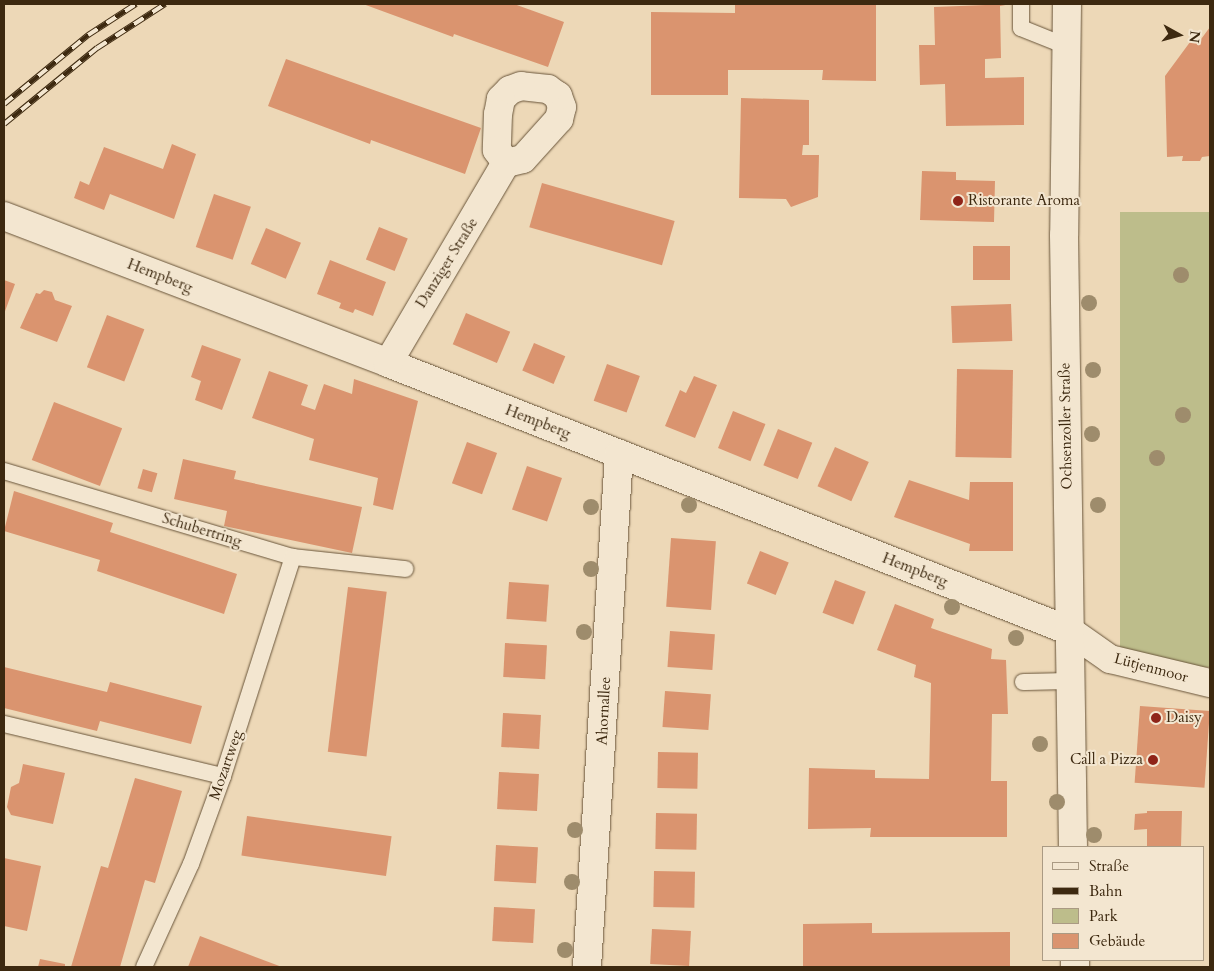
<!DOCTYPE html>
<html>
<head>
<meta charset="utf-8">
<style>
  body { margin:0 }
  #map { position:relative; width:1214px; height:971px; overflow:hidden; background:#edd8b7; font-family:Cardo,serif }
  div>[style] { position:absolute }
  [style*='--x'] { left:calc(var(--x)*1px); top:calc(var(--y)*1px); width:calc(var(--w)*1px); rotate:calc(var(--a)*1deg) }
  .green>* { inset:0; background:#bdbd8b; transform-origin:0 0 }
  .building>* { inset:0; background:#da946f; transform-origin:0 0 }
  .roads { filter:drop-shadow(0 0 1px #69553a) drop-shadow(0 0 1px #69553a) }
  .service>* { height:16px; margin:-8px; padding:0 8px; transform-origin:8px; border-radius:8px; background:#f3e6d0 }
  .minor>* { height:28px; margin:-14px; padding:0 14px; transform-origin:14px; border-radius:14px; background:#f3e6d0 }
  .secondary>* { height:28px; margin:-14px; padding:0 14px; transform-origin:14px; border-radius:14px; background:#f3e6d0 }
  .rail>* { height:5.5px; margin-top:-2.75px; transform-origin:0; background:repeating-linear-gradient(90deg,#f3e6d0 0 11px,#3d2910 0 22px); box-sizing:border-box; border-block:1px solid #3d2910 }
  .trees>* { width:16px; height:16px; margin:-8px; border-radius:50%; background:#9e8c6c }
  .dots>* { width:14px; height:14px; translate:-50% -50%; box-sizing:border-box; border:2px solid #f3e6d0; border-radius:50% }
  span { translate:-50% -50%; white-space:nowrap; text-align:center; line-height:1.15; -webkit-text-stroke:4px #f3e6d0; paint-order:stroke }
  .poi-label { font-size:15px; color:#3d2910 }
  .left { translate:0 -50%; text-align:left }
  .right { translate:-100% -50%; text-align:right }
  .street-label { font-size:15px; color:#3d2910 }
  .frame { position:absolute; inset:0; border:5px solid #3d2910; pointer-events:none }
  .legend { position:absolute; left:1042px; top:846px; width:162px; height:115px; box-sizing:border-box; background:#f3e6d0; border:1px solid #aa9a83; margin:0; padding:6px 9px; list-style:none; font-size:15px; color:#3d2910 }
  .legend li { display:flex; align-items:center; gap:10px; height:25px }
  .legend b { width:25px; border:1px solid #aa9a83 }
  .north { position:absolute; left:1154px; top:10px; width:50px; height:50px; -webkit-text-stroke:4px #f3e6d0; paint-order:stroke; rotate:97deg; font-size:14px; font-weight:700; line-height:20px; text-align:center; color:#3d2910 }
  .north::after { content:''; display:block; margin:auto; width:18px; height:22px; background:#3d2910; clip-path:polygon(50% 0,100% 100%,50% 72%,0 100%) }
</style>
</head>
<body>
<div id="map">
  <div class="green">
    <div style="left:1210px;top:212px;width:455px;height:90px;rotate:90deg"></div>
  </div>
  <div class="building">
    <div style="clip-path:polygon(363px 4px,514px 4px,564px 22px,548px 67px,454px 34px,453px 37px)"></div>
    <div style="clip-path:polygon(735px 4px,876px 4px,876px 81px,822px 80px,823px 70px,728px 70px,728px 95px,651px 95px,651px 12px,735px 13px)"></div>
    <div style="clip-path:polygon(1011px 4px,1000px 6px,1001px 58px,985px 59px,985px 78px,1024px 77px,1024px 125px,946px 126px,945px 84px,920px 85px,919px 45px,935px 45px,934px 7px)"></div>
    <div style="clip-path:polygon(1210px 27px,1210px 156px,1202px 157px,1200px 161px,1182px 161px,1183px 156px,1167px 157px,1165px 76px,1193px 38px,1199px 42px)"></div>
    <div style="clip-path:polygon(286px 59px,481px 128px,465px 174px,371px 140px,370px 144px,268px 106px)"></div>
    <div style="clip-path:polygon(741px 98px,809px 100px,809px 145px,803px 145px,802px 155px,819px 155px,818px 197px,791px 207px,786px 199px,739px 198px)"></div>
    <div style="clip-path:polygon(172px 144px,196px 154px,174px 219px,110px 194px,104px 210px,74px 198px,80px 181px,89px 185px,104px 147px,163px 169px)"></div>
    <div style="clip-path:polygon(922px 171px,956px 172px,956px 180px,995px 181px,994px 222px,920px 220px)"></div>
    <div style="left:542px;top:183px;width:138px;height:46px;rotate:16deg"></div>
    <div style="left:214px;top:194px;width:39px;height:56px;rotate:19deg"></div>
    <div style="left:379px;top:227px;width:31px;height:35px;rotate:22deg"></div>
    <div style="left:266px;top:228px;width:38px;height:39px;rotate:23deg"></div>
    <div style="left:973px;top:246px;width:37px;height:34px"></div>
    <div style="clip-path:polygon(330px 260px,386px 282px,373px 316px,355px 309px,353px 313px,339px 308px,341px 303px,317px 294px)"></div>
    <div style="clip-path:polygon(4px 280px,15px 284px,4px 314px)"></div>
    <div style="clip-path:polygon(44px 290px,52px 292px,55px 300px,72px 306px,57px 342px,20px 328px,36px 293px,40px 294px)"></div>
    <div style="left:1011px;top:304px;width:37px;height:60px;rotate:88deg"></div>
    <div style="left:466px;top:313px;width:48px;height:34px;rotate:23deg"></div>
    <div style="left:107px;top:315px;width:40px;height:56px;rotate:21deg"></div>
    <div style="left:534px;top:343px;width:34px;height:30px;rotate:23deg"></div>
    <div style="clip-path:polygon(202px 345px,241px 359px,222px 410px,195px 400px,201px 381px,191px 377px)"></div>
    <div style="left:607px;top:364px;width:35px;height:39px;rotate:20deg"></div>
    <div style="left:957px;top:369px;width:56px;height:88px;rotate:1deg"></div>
    <div style="clip-path:polygon(269px 371px,308px 385px,301px 405px,315px 410px,324px 384px,352px 394px,354px 379px,418px 401px,393px 510px,373px 505px,378px 478px,309px 460px,314px 439px,252px 418px)"></div>
    <div style="clip-path:polygon(694px 376px,717px 385px,695px 438px,665px 426px,680px 390px,686px 393px)"></div>
    <div style="left:54px;top:402px;width:73px;height:62px;rotate:21deg"></div>
    <div style="left:733px;top:411px;width:35px;height:40px;rotate:22deg"></div>
    <div style="left:778px;top:429px;width:37px;height:39px;rotate:22deg"></div>
    <div style="left:467px;top:442px;width:32px;height:44px;rotate:20deg"></div>
    <div style="left:835px;top:447px;width:37px;height:43px;rotate:24deg"></div>
    <div style="clip-path:polygon(183px 459px,236px 471px,234px 479px,362px 507px,352px 553px,224px 526px,227px 511px,174px 499px)"></div>
    <div style="left:527px;top:466px;width:37px;height:46px;rotate:19deg"></div>
    <div style="left:143px;top:469px;width:15px;height:20px;rotate:16deg"></div>
    <div style="clip-path:polygon(909px 480px,969px 500px,970px 482px,1013px 482px,1013px 551px,969px 551px,970px 544px,894px 517px)"></div>
    <div style="clip-path:polygon(14px 491px,113px 523px,110px 532px,237px 574px,224px 614px,97px 571px,100px 560px,4px 531px)"></div>
    <div style="left:671px;top:538px;width:45px;height:69px;rotate:4deg"></div>
    <div style="left:760px;top:551px;width:31px;height:35px;rotate:22deg"></div>
    <div style="left:835px;top:580px;width:33px;height:35px;rotate:21deg"></div>
    <div style="left:509px;top:582px;width:40px;height:37px;rotate:4deg"></div>
    <div style="left:348px;top:587px;width:39px;height:166px;rotate:7deg"></div>
    <div style="clip-path:polygon(895px 604px,934px 619px,931px 628px,992px 649px,991px 659px,1006px 660px,1008px 714px,992px 714px,991px 781px,1007px 781px,1007px 837px,870px 837px,871px 828px,808px 829px,809px 768px,875px 770px,875px 778px,929px 779px,931px 683px,914px 677px,916px 665px,877px 650px)"></div>
    <div style="left:670px;top:631px;width:45px;height:36px;rotate:4deg"></div>
    <div style="left:505px;top:643px;width:42px;height:34px;rotate:3deg"></div>
    <div style="clip-path:polygon(4px 667px,107px 692px,110px 682px,202px 706px,191px 744px,100px 721px,97px 731px,4px 708px)"></div>
    <div style="left:665px;top:691px;width:46px;height:36px;rotate:4deg"></div>
    <div style="left:1140px;top:706px;width:70px;height:77px;rotate:4deg"></div>
    <div style="left:503px;top:713px;width:38px;height:34px;rotate:3deg"></div>
    <div style="left:658px;top:752px;width:40px;height:36px;rotate:1deg"></div>
    <div style="clip-path:polygon(23px 764px,65px 773px,53px 824px,11px 815px,7px 807px,11px 787px,19px 783px)"></div>
    <div style="left:499px;top:772px;width:40px;height:37px;rotate:3deg"></div>
    <div style="clip-path:polygon(135px 778px,182px 791px,155px 883px,145px 880px,120px 967px,71px 967px,101px 866px,108px 868px)"></div>
    <div style="clip-path:polygon(1147px 811px,1182px 811px,1181px 847px,1147px 847px,1147px 829px,1134px 830px,1135px 814px,1147px 813px)"></div>
    <div style="left:656px;top:813px;width:41px;height:36px;rotate:1deg"></div>
    <div style="left:247px;top:816px;width:146px;height:40px;rotate:8deg"></div>
    <div style="left:496px;top:845px;width:42px;height:36px;rotate:3deg"></div>
    <div style="clip-path:polygon(4px 858px,41px 866px,27px 931px,4px 926px)"></div>
    <div style="left:654px;top:871px;width:41px;height:36px;rotate:1deg"></div>
    <div style="left:494px;top:907px;width:41px;height:34px;rotate:3deg"></div>
    <div style="clip-path:polygon(872px 923px,872px 933px,1010px 932px,1010px 967px,803px 967px,803px 924px)"></div>
    <div style="left:652px;top:929px;width:39px;height:35px;rotate:3deg"></div>
    <div style="clip-path:polygon(200px 936px,282px 967px,188px 967px)"></div>
    <div style="clip-path:polygon(40px 959px,65px 964px,65px 967px,38px 967px)"></div>
  </div>
  <div class="roads">
    <div class="service">
      <div style="--x:1021;--y:5;--w:23;--a:90"></div>
      <div style="--x:1021;--y:28;--w:48;--a:21.8"></div>
      <div style="--x:4;--y:471;--w:302;--a:16.6"></div>
      <div style="--x:293;--y:557;--w:113;--a:6.1"></div>
      <div style="--x:1023;--y:682;--w:47;--a:-1.2"></div>
      <div style="--x:4;--y:724;--w:225;--a:13.4"></div>
      <div style="--x:144;--y:967;--w:113;--a:-65.5"></div>
      <div style="--x:191;--y:864;--w:94;--a:-70"></div>
      <div style="--x:223;--y:776;--w:230;--a:-72.3"></div>
    </div>
    <div class="minor">
      <div style="--x:4;--y:216;--w:411;--a:20.9"></div>
      <div style="--x:388;--y:363;--w:733;--a:21.45"></div>
      <div style="--x:1070;--y:631;--w:49;--a:35"></div>
      <div style="--x:1110;--y:659;--w:103;--a:13.5"></div>
      <div style="--x:388;--y:363;--w:232;--a:-59.5"></div>
      <div style="--x:506;--y:163;--w:17;--a:-13"></div>
      <div style="--x:523;--y:159;--w:54;--a:-48"></div>
      <div style="--x:559;--y:119;--w:12;--a:-76"></div>
      <div style="--x:562;--y:107;--w:12;--a:-110"></div>
      <div style="--x:558;--y:96;--w:12;--a:-145"></div>
      <div style="--x:548;--y:89;--w:27;--a:-174"></div>
      <div style="--x:521;--y:86;--w:12;--a:160"></div>
      <div style="--x:510;--y:90;--w:13;--a:135"></div>
      <div style="--x:501;--y:99;--w:15;--a:101"></div>
      <div style="--x:498;--y:114;--w:36;--a:92"></div>
      <div style="--x:497;--y:150;--w:16;--a:55"></div>
      <div style="--x:587;--y:967;--w:514;--a:-86.43"></div>
    </div>
    <div class="secondary">
      <div style="--x:1067;--y:4;--w:231;--a:90.7"></div>
      <div style="--x:1064;--y:235;--w:612;--a:89.16"></div>
      <div style="--x:1075;--y:960;--w:7;--a:90"></div>
    </div>
  </div>
  <div class="rail">
    <div style="--x:4;--y:104;--w:109;--a:-39.4"></div>
    <div style="--x:88;--y:35;--w:57;--a:-32.9"></div>
    <div style="--x:4;--y:124;--w:120;--a:-39.3"></div>
    <div style="--x:97;--y:48;--w:81;--a:-32.9"></div>
  </div>
  <div class="trees">
    <div style="left:1181px;top:275px"></div>
    <div style="left:1089px;top:303px"></div>
    <div style="left:1093px;top:370px"></div>
    <div style="left:1183px;top:415px"></div>
    <div style="left:1092px;top:434px"></div>
    <div style="left:1157px;top:458px"></div>
    <div style="left:689px;top:505px"></div>
    <div style="left:1098px;top:505px"></div>
    <div style="left:591px;top:507px"></div>
    <div style="left:591px;top:569px"></div>
    <div style="left:952px;top:607px"></div>
    <div style="left:584px;top:632px"></div>
    <div style="left:1016px;top:638px"></div>
    <div style="left:1040px;top:744px"></div>
    <div style="left:1057px;top:802px"></div>
    <div style="left:575px;top:830px"></div>
    <div style="left:1094px;top:835px"></div>
    <div style="left:572px;top:882px"></div>
    <div style="left:565px;top:950px"></div>
  </div>
  <div class="dots">
    <div style="left:958px;top:201px;background:#8f2418"></div>
    <div style="left:1156px;top:718px;background:#8f2418"></div>
    <div style="left:1153px;top:760px;background:#8f2418"></div>
  </div>
  <div class="poi-label">
    <span class="left" style="left:968px;top:201px">Ristorante Aroma</span>
    <span class="left" style="left:1166px;top:718px">Daisy</span>
    <span class="right" style="left:1143px;top:760px">Call a Pizza</span>
  </div>
  <div class="street-label">
    <span style="left:447px;top:263px;rotate:-58deg">Danziger Straße</span>
    <span style="left:160px;top:276px;rotate:21deg">Hempberg</span>
    <span style="left:538px;top:422px;rotate:21deg">Hempberg</span>
    <span style="left:1066px;top:426px;rotate:-91deg">Ochsenzoller Straße</span>
    <span style="left:202px;top:530px;rotate:17deg">Schubertring</span>
    <span style="left:915px;top:570px;rotate:21deg">Hempberg</span>
    <span style="left:1151px;top:668px;rotate:15deg">Lütjenmoor</span>
    <span style="left:604px;top:711px;rotate:-87deg">Ahornallee</span>
    <span style="left:226px;top:765px;rotate:-71deg">Mozartweg</span>
  </div>
  <div class="frame"></div>
  <ul class="legend">
  <li><b style="height:6px;background:#f3e6d0"></b>Straße</li>
  <li><b style="height:6px;background:#3d2910"></b>Bahn</li>
  <li><b style="height:14px;background:#bdbd8b"></b>Park</li>
  <li><b style="height:14px;background:#da946f"></b>Gebäude</li>
  </ul>
  <div class="north">N</div>
</div>
</body>
</html>
